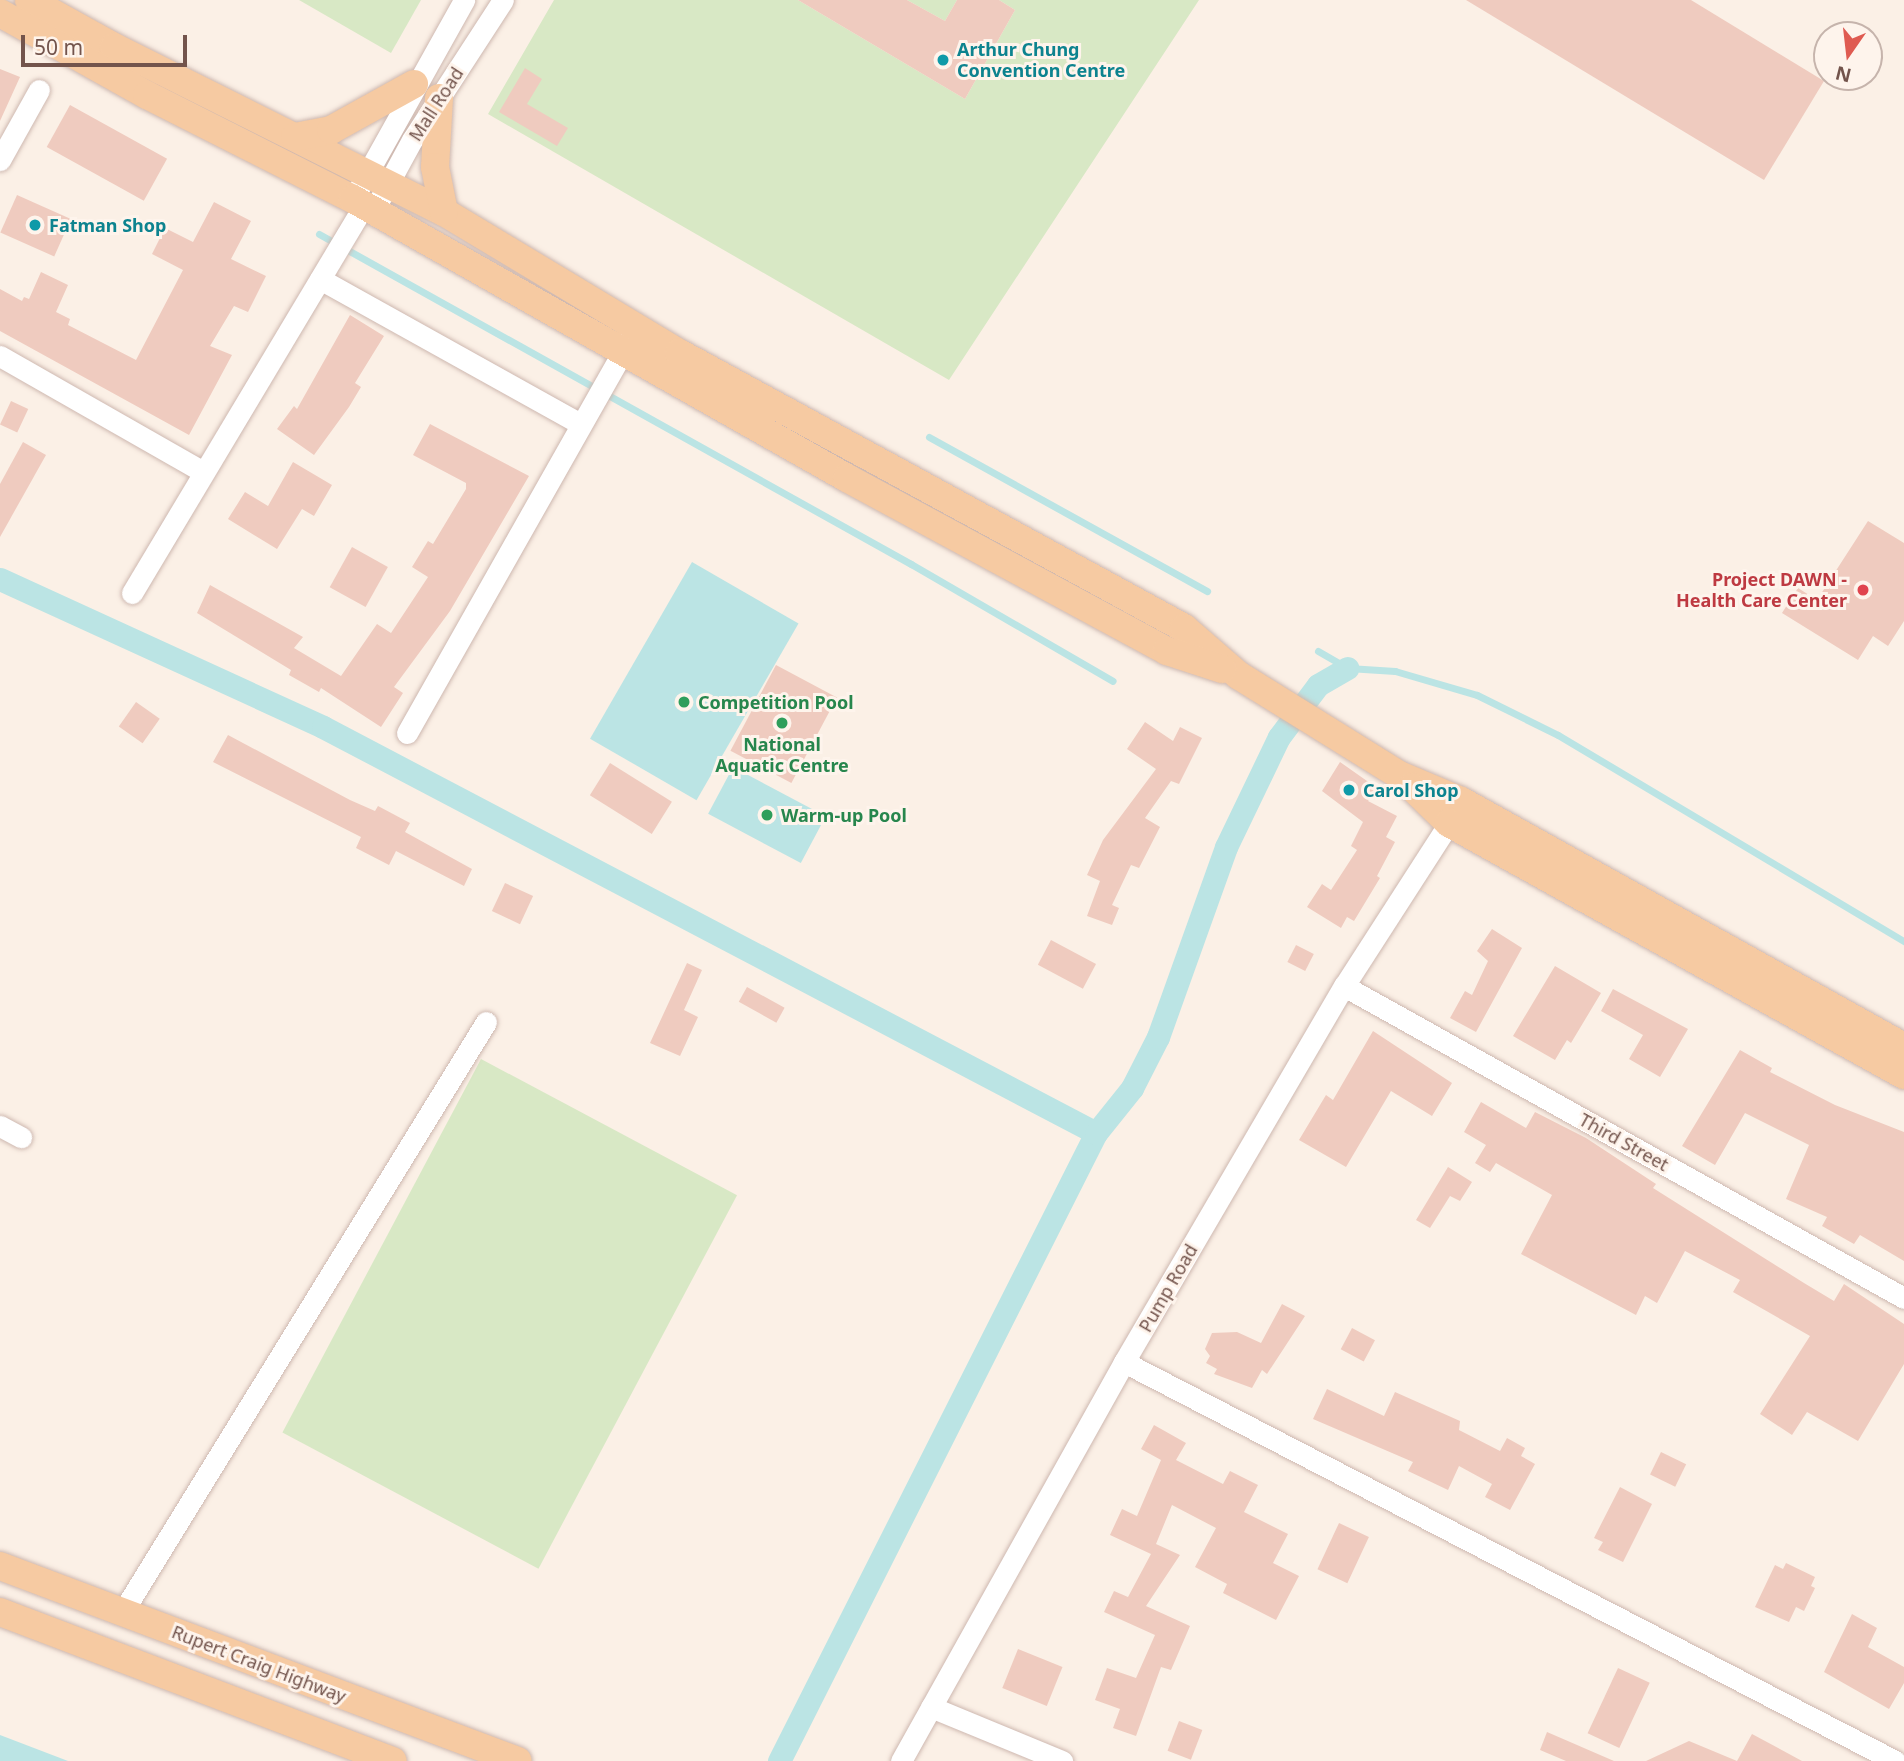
<!DOCTYPE html>
<html>
<head>
<meta charset="utf-8">
<style>
  body { margin:0 }
  #map { position:relative; width:1904px; height:1761px; overflow:hidden; background:#fbf0e6; font-family:"Noto Sans",sans-serif }
  div>[style] { position:absolute }
  [style*='--x'] { left:calc(var(--x)*1px); top:calc(var(--y)*1px); width:calc(var(--w)*1px); rotate:calc(var(--a)*1deg) }
  .green>* { inset:0; background:#d8e8c5; transform-origin:0 0 }
  .water>* { inset:0; background:#bbe4e4; transform-origin:0 0 }
  .stream>* { height:7px; margin:-3.5px; padding:0 3.5px; transform-origin:3.5px; border-radius:3.5px; background:#bbe4e4 }
  .canal>* { height:23px; margin:-11.5px; padding:0 11.5px; transform-origin:11.5px; border-radius:11.5px; background:#bbe4e4 }
  .building>* { inset:0; background:#efcbbf; transform-origin:0 0 }
  .roads { filter:drop-shadow(0 0 2px #ceb8b0) drop-shadow(0 0 2px #ceb8b0) }
  .minor>* { height:21px; margin:-10.5px; padding:0 10.5px; transform-origin:10.5px; border-radius:10.5px; background:#fff }
  .major>* { height:28px; margin:-14px; padding:0 14px; transform-origin:14px; border-radius:14px; background:#f6caa2 }
  .dots>* { width:19px; height:19px; translate:-50% -50%; box-sizing:border-box; border:4px solid #fef4ec; border-radius:50% }
  span { translate:-50% -50%; white-space:nowrap; text-align:center; line-height:1.15; -webkit-text-stroke:6px #fef4ec; paint-order:stroke }
  .culture-label { font-size:18px; color:#0d838f; font-weight:700 }
  .left { translate:0 -50%; text-align:left }
  .street-label { font-size:18px; color:#73544c }
  .health-label { font-size:18px; color:#be3a42; font-weight:700 }
  .right { translate:-100% -50%; text-align:right }
  .leisure-label { font-size:18px; color:#27864d; font-weight:700 }
  .north { position:absolute; left:1813px; top:21px; width:70px; height:70px; box-sizing:border-box; background:#fef4ec; border:2px solid #c6b4ac; border-radius:50%; rotate:194deg; font-size:19px; font-weight:700; line-height:28px; text-align:center; color:#73544c }
  .north::after { content:''; display:block; margin:auto; width:24px; height:32px; background:#df5b51; clip-path:polygon(50% 0,100% 100%,50% 72%,0 100%) }
  .scale { position:absolute; left:21px; top:35px; width:166px; height:32px; box-sizing:border-box; border:4px solid #73544c; border-top:0; padding-left:9px; font-size:21px; line-height:24px; white-space:nowrap; color:#73544c; -webkit-text-stroke:5px #fef4ec; paint-order:stroke }
</style>
</head>
<body>
<div id="map">
  <div class="green">
    <div style="clip-path:polygon(299px 0,421px 0,391px 53px)"></div>
    <div style="clip-path:polygon(554px 0,798px 0,965px 99px,1015px 10px,999px 0,1199px 0,949px 380px,488px 114px)"></div>
    <div style="clip-path:polygon(907px 0,957px 0,945px 21px)"></div>
    <div style="left:481px;top:1059px;width:290px;height:423px;rotate:28deg"></div>
  </div>
  <div class="water">
    <div style="left:692px;top:562px;width:123px;height:204px;rotate:30deg"></div>
    <div style="left:733px;top:767px;width:105px;height:53px;rotate:28deg"></div>
    <div style="clip-path:polygon(0 1735px,68px 1761px,0 1761px)"></div>
  </div>
  <div class="stream">
    <div style="--x:319;--y:234;--w:678;--a:29.14"></div>
    <div style="--x:911;--y:564;--w:233;--a:30.1"></div>
    <div style="--x:929;--y:437;--w:318;--a:29"></div>
    <div style="--x:1318;--y:651;--w:34;--a:30"></div>
    <div style="--x:1348;--y:668;--w:47;--a:3.7"></div>
    <div style="--x:1395;--y:671;--w:85;--a:16.3"></div>
    <div style="--x:1477;--y:695;--w:90;--a:26.3"></div>
    <div style="--x:1558;--y:735;--w:403;--a:30.8"></div>
  </div>
  <div class="canal">
    <div style="--x:0;--y:579;--w:355;--a:24.6"></div>
    <div style="--x:323;--y:727;--w:873;--a:27.71"></div>
    <div style="--x:779;--y:1761;--w:703;--a:-63.22"></div>
    <div style="--x:1096;--y:1133;--w:58;--a:-51.3"></div>
    <div style="--x:1132;--y:1088;--w:57;--a:-63"></div>
    <div style="--x:1158;--y:1037;--w:202;--a:-70.3"></div>
    <div style="--x:1226;--y:847;--w:122;--a:-64.3"></div>
    <div style="--x:1279;--y:737;--w:65;--a:-53.1"></div>
    <div style="--x:1318;--y:685;--w:34;--a:-30"></div>
  </div>
  <div class="building">
    <div style="clip-path:polygon(798px 0,907px 0,945px 21px,957px 0,999px 0,1015px 10px,965px 99px)"></div>
    <div style="clip-path:polygon(1466px 0,1691px 0,1824px 81px,1764px 180px)"></div>
    <div style="clip-path:polygon(525px 68px,542px 79px,527px 104px,568px 128px,557px 146px,499px 112px)"></div>
    <div style="clip-path:polygon(0 69px,20px 77px,0 121px)"></div>
    <div style="left:70px;top:105px;width:111px;height:48px;rotate:29deg"></div>
    <div style="left:17px;top:195px;width:59px;height:41px;rotate:24deg"></div>
    <div style="clip-path:polygon(214px 202px,251px 221px,231px 259px,266px 276px,248px 312px,234px 306px,210px 346px,232px 355px,189px 435px,0 331px,0 289px,22px 301px,24px 297px,29px 299px,41px 272px,68px 285px,56px 312px,70px 319px,68px 325px,136px 360px,183px 270px,152px 254px,165px 228px,193px 242px)"></div>
    <div style="clip-path:polygon(350px 315px,384px 336px,355px 383px,361px 387px,349px 407px,314px 455px,277px 429px,294px 406px,297px 409px)"></div>
    <div style="left:11px;top:401px;width:19px;height:26px;rotate:25deg"></div>
    <div style="clip-path:polygon(430px 424px,529px 476px,450px 611px,394px 687px,403px 693px,381px 727px,321px 688px,319px 692px,289px 675px,291px 670px,197px 613px,210px 585px,303px 637px,294px 648px,341px 676px,377px 624px,391px 633px,428px 577px,412px 567px,428px 541px,433px 544px,466px 489px,466px 483px,413px 455px)"></div>
    <div style="clip-path:polygon(23px 442px,46px 455px,0 537px,0 484px)"></div>
    <div style="clip-path:polygon(293px 462px,332px 485px,314px 516px,302px 509px,277px 549px,228px 519px,245px 492px,268px 506px)"></div>
    <div style="clip-path:polygon(1868px 521px,1904px 543px,1904px 621px,1888px 646px,1873px 636px,1858px 660px,1782px 613px,1798px 588px,1817px 600px)"></div>
    <div style="left:352px;top:547px;width:41px;height:46px;rotate:29deg"></div>
    <div style="left:776px;top:665px;width:69px;height:97px;rotate:28deg"></div>
    <div style="left:136px;top:702px;width:29px;height:30px;rotate:35deg"></div>
    <div style="clip-path:polygon(1145px 722px,1173px 741px,1180px 727px,1202px 738px,1179px 784px,1171px 781px,1145px 818px,1160px 827px,1139px 868px,1131px 865px,1112px 905px,1119px 908px,1112px 925px,1087px 916px,1100px 881px,1087px 875px,1103px 840px,1156px 769px,1127px 749px)"></div>
    <div style="clip-path:polygon(228px 735px,350px 800px,375px 811px,378px 806px,410px 823px,405px 832px,472px 869px,464px 886px,396px 851px,389px 865px,356px 848px,361px 837px,213px 762px)"></div>
    <div style="clip-path:polygon(1340px 762px,1377px 788px,1368px 801px,1397px 816px,1386px 837px,1395px 842px,1377px 876px,1380px 878px,1354px 921px,1347px 917px,1341px 928px,1307px 907px,1322px 884px,1331px 890px,1357px 850px,1351px 846px,1363px 822px,1322px 791px)"></div>
    <div style="left:610px;top:763px;width:73px;height:38px;rotate:32deg"></div>
    <div style="left:505px;top:883px;width:31px;height:31px;rotate:25deg"></div>
    <div style="clip-path:polygon(1492px 929px,1522px 948px,1476px 1032px,1450px 1018px,1465px 991px,1472px 995px,1488px 961px,1477px 951px)"></div>
    <div style="left:1051px;top:940px;width:51px;height:28px;rotate:28deg"></div>
    <div style="left:1296px;top:945px;width:20px;height:19px;rotate:27deg"></div>
    <div style="clip-path:polygon(687px 963px,702px 970px,684px 1010px,698px 1017px,680px 1056px,650px 1043px)"></div>
    <div style="clip-path:polygon(1555px 966px,1601px 993px,1571px 1043px,1567px 1040px,1555px 1060px,1513px 1036px)"></div>
    <div style="left:747px;top:987px;width:43px;height:17px;rotate:29deg"></div>
    <div style="clip-path:polygon(1613px 989px,1688px 1029px,1660px 1077px,1629px 1059px,1643px 1035px,1601px 1011px)"></div>
    <div style="clip-path:polygon(1373px 1031px,1452px 1083px,1432px 1116px,1391px 1091px,1346px 1167px,1299px 1140px,1326px 1095px,1333px 1100px)"></div>
    <div style="clip-path:polygon(1740px 1050px,1772px 1068px,1770px 1072px,1835px 1105px,1904px 1132px,1904px 1261px,1860px 1235px,1854px 1244px,1822px 1226px,1827px 1217px,1786px 1199px,1809px 1145px,1745px 1113px,1715px 1165px,1682px 1146px)"></div>
    <div style="clip-path:polygon(1481px 1102px,1526px 1128px,1535px 1112px,1586px 1138px,1656px 1184px,1653px 1188px,1804px 1283px,1834px 1301px,1844px 1284px,1904px 1324px,1904px 1364px,1858px 1441px,1807px 1412px,1792px 1435px,1760px 1414px,1810px 1336px,1733px 1292px,1740px 1280px,1685px 1251px,1657px 1303px,1645px 1296px,1636px 1315px,1521px 1254px,1552px 1195px,1496px 1163px,1490px 1172px,1475px 1163px,1486px 1145px,1464px 1132px)"></div>
    <div style="clip-path:polygon(1448px 1167px,1472px 1182px,1460px 1201px,1450px 1196px,1430px 1228px,1416px 1220px)"></div>
    <div style="clip-path:polygon(1282px 1304px,1305px 1316px,1267px 1374px,1262px 1370px,1252px 1388px,1214px 1374px,1217px 1369px,1206px 1363px,1210px 1356px,1205px 1349px,1212px 1333px,1237px 1332px,1261px 1343px)"></div>
    <div style="left:1352px;top:1328px;width:26px;height:24px;rotate:28deg"></div>
    <div style="clip-path:polygon(1327px 1389px,1384px 1416px,1395px 1392px,1460px 1421px,1459px 1430px,1500px 1451px,1507px 1438px,1525px 1448px,1521px 1456px,1535px 1464px,1510px 1510px,1485px 1497px,1492px 1484px,1459px 1466px,1448px 1490px,1408px 1471px,1413px 1462px,1313px 1419px)"></div>
    <div style="clip-path:polygon(1154px 1425px,1186px 1443px,1176px 1460px,1223px 1484px,1230px 1471px,1258px 1485px,1244px 1512px,1288px 1534px,1273px 1563px,1299px 1576px,1276px 1620px,1223px 1593px,1227px 1584px,1195px 1567px,1216px 1528px,1172px 1505px,1156px 1544px,1180px 1555px,1146px 1606px,1190px 1626px,1171px 1670px,1161px 1667px,1136px 1736px,1113px 1728px,1120px 1709px,1095px 1700px,1107px 1668px,1136px 1678px,1155px 1635px,1104px 1612px,1114px 1591px,1128px 1597px,1151px 1554px,1110px 1535px,1122px 1509px,1137px 1516px,1161px 1460px,1141px 1449px)"></div>
    <div style="left:1661px;top:1452px;width:28px;height:25px;rotate:26deg"></div>
    <div style="clip-path:polygon(1620px 1487px,1652px 1504px,1623px 1562px,1598px 1550px,1603px 1542px,1594px 1538px)"></div>
    <div style="left:1339px;top:1523px;width:33px;height:51px;rotate:25deg"></div>
    <div style="clip-path:polygon(1786px 1563px,1815px 1577px,1811px 1586px,1815px 1588px,1804px 1611px,1796px 1607px,1789px 1622px,1755px 1607px,1775px 1565px,1783px 1569px)"></div>
    <div style="clip-path:polygon(1852px 1614px,1877px 1628px,1868px 1647px,1904px 1667px,1904px 1683px,1889px 1709px,1824px 1672px)"></div>
    <div style="left:1018px;top:1649px;width:48px;height:42px;rotate:22deg"></div>
    <div style="left:1618px;top:1668px;width:35px;height:72px;rotate:25deg"></div>
    <div style="left:1179px;top:1721px;width:25px;height:32px;rotate:21deg"></div>
    <div style="clip-path:polygon(1547px 1732px,1614px 1761px,1566px 1761px,1540px 1750px)"></div>
    <div style="clip-path:polygon(1752px 1734px,1802px 1761px,1737px 1761px)"></div>
    <div style="clip-path:polygon(1689px 1741px,1737px 1761px,1646px 1761px)"></div>
  </div>
  <div class="roads">
    <div class="minor">
      <div style="--x:0;--y:160;--w:80;--a:-60.9"></div>
      <div style="--x:381;--y:197;--w:65;--a:-61.5"></div>
      <div style="--x:412;--y:140;--w:167;--a:-57"></div>
      <div style="--x:353;--y:199;--w:228;--a:-60.8"></div>
      <div style="--x:320;--y:279;--w:299;--a:29.1"></div>
      <div style="--x:0;--y:356;--w:234;--a:29.7"></div>
      <div style="--x:132;--y:593;--w:452;--a:-59.1"></div>
      <div style="--x:407;--y:733;--w:453;--a:-60.5"></div>
      <div style="--x:1344;--y:986;--w:641;--a:29.12"></div>
      <div style="--x:0;--y:1126;--w:24;--a:28"></div>
      <div style="--x:1124;--y:1362;--w:868;--a:27.36"></div>
      <div style="--x:122;--y:1613;--w:694;--a:-58.37"></div>
      <div style="--x:931;--y:1707;--w:142;--a:22.4"></div>
      <div style="--x:901;--y:1761;--w:457;--a:-60.8"></div>
      <div style="--x:1124;--y:1362;--w:436;--a:-59.7"></div>
      <div style="--x:1344;--y:986;--w:194;--a:-57.2"></div>
    </div>
    <div class="major">
      <div style="--x:29;--y:0;--w:97;--a:28.9"></div>
      <div style="--x:114;--y:47;--w:369;--a:26.6"></div>
      <div style="--x:444;--y:212;--w:274;--a:31"></div>
      <div style="--x:679;--y:353;--w:575;--a:28.57"></div>
      <div style="--x:1184;--y:628;--w:72;--a:41"></div>
      <div style="--x:1238;--y:675;--w:190;--a:31.8"></div>
      <div style="--x:1399;--y:775;--w:67;--a:22.8"></div>
      <div style="--x:1461;--y:801;--w:507;--a:29.04"></div>
      <div style="--x:0;--y:13;--w:168;--a:29.2"></div>
      <div style="--x:147;--y:95;--w:231;--a:26.8"></div>
      <div style="--x:353;--y:199;--w:567;--a:29.46"></div>
      <div style="--x:847;--y:478;--w:364;--a:28.4"></div>
      <div style="--x:1167;--y:651;--w:58;--a:18.1"></div>
      <div style="--x:439;--y:98;--w:69;--a:93.3"></div>
      <div style="--x:435;--y:167;--w:46;--a:78.7"></div>
      <div style="--x:295;--y:137;--w:37;--a:-11"></div>
      <div style="--x:331;--y:130;--w:95;--a:-29"></div>
      <div style="--x:1412;--y:787;--w:52;--a:44.2"></div>
      <div style="--x:1449;--y:823;--w:520;--a:28.98"></div>
      <div style="--x:0;--y:1566;--w:553;--a:20.63"></div>
      <div style="--x:0;--y:1612;--w:420;--a:20.8"></div>
    </div>
  </div>
  <div class="dots">
    <div style="left:943px;top:60px;background:#0f9aa8"></div>
    <div style="left:35px;top:225px;background:#0f9aa8"></div>
    <div style="left:1863px;top:590px;background:#e0444e"></div>
    <div style="left:684px;top:702px;background:#2e9e5b"></div>
    <div style="left:782px;top:723px;background:#2e9e5b"></div>
    <div style="left:1349px;top:790px;background:#0f9aa8"></div>
    <div style="left:767px;top:815px;background:#2e9e5b"></div>
  </div>
  <div class="culture-label">
    <span class="left" style="left:957px;top:60px">Arthur Chung<br>Convention Centre</span>
    <span class="left" style="left:49px;top:225px">Fatman Shop</span>
    <span class="left" style="left:1363px;top:790px">Carol Shop</span>
  </div>
  <div class="street-label">
    <span style="left:436px;top:104px;rotate:-57deg">Mall Road</span>
    <span style="left:1624px;top:1142px;rotate:29deg">Third Street</span>
    <span style="left:1168px;top:1288px;rotate:-60deg">Pump Road</span>
    <span style="left:259px;top:1664px;rotate:21deg">Rupert Craig Highway</span>
  </div>
  <div class="health-label">
    <span class="right" style="left:1847px;top:590px">Project DAWN -<br>Health Care Center</span>
  </div>
  <div class="leisure-label">
    <span class="left" style="left:698px;top:702px">Competition Pool</span>
    <span style="left:782px;top:755px">National<br>Aquatic Centre</span>
    <span class="left" style="left:781px;top:815px">Warm-up Pool</span>
  </div>
  <div class="north">N</div>
  <div class="scale">50 m</div>
</div>
</body>
</html>
